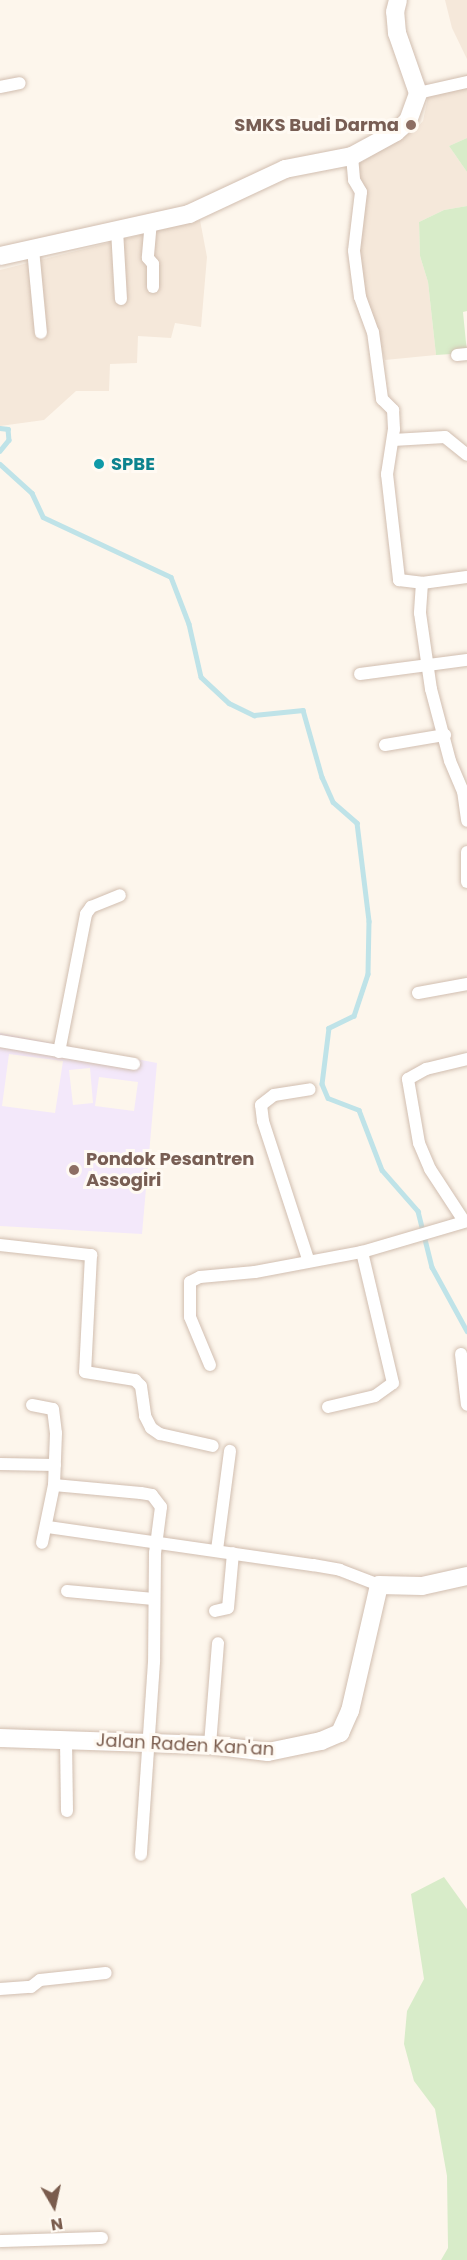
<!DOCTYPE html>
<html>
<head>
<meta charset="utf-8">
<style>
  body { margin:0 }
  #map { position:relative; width:467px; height:2260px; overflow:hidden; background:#fdf6ec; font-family:Poppins,sans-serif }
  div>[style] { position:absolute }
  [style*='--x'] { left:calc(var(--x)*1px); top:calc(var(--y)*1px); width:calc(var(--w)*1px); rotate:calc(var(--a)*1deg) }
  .residential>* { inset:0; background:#f5e8da }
  .education>* { inset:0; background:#f3e8fa }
  .green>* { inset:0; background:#d8ecc9 }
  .stream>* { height:4.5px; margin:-2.25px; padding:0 2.25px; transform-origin:2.25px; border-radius:2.25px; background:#bfe3e8 }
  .roads { filter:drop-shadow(0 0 2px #d1beb0) drop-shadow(0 0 2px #d1beb0) }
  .street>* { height:12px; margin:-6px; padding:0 6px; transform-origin:6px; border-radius:6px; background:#fff }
  .secondary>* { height:18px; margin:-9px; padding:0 9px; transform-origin:9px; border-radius:9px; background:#fff }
  .dots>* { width:16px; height:16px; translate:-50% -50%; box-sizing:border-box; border:3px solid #fffaf3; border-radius:50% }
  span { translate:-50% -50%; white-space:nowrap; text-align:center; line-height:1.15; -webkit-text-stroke:6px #fffaf3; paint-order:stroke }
  .education-label { font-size:18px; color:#785e54; font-weight:700 }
  .right { translate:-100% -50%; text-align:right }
  .left { translate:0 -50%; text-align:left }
  .culture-label { font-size:18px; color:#0d838f; font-weight:700 }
  .street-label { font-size:18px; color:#7a5c4d }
  .north { position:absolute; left:24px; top:2176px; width:60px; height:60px; -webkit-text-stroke:4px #fffaf3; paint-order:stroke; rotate:171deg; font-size:16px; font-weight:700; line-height:24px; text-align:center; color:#7a5c4d }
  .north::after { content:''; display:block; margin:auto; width:21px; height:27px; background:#7a5c4d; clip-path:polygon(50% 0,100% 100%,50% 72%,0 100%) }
</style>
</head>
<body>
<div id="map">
  <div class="residential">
    <div style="clip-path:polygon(445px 0,467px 0,467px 59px,452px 28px)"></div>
    <div style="clip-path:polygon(467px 74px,467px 138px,449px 146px,467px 172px,467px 206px,444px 210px,419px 222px,420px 256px,428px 282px,436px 355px,385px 360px,361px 279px,355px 166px,415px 130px,423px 121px,428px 97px)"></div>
    <div style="clip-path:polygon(200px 220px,207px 257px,201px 327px,175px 323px,171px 338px,138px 336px,137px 363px,110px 364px,109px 391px,76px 391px,44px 420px,0 426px,0 270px)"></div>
  </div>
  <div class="education">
    <div style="clip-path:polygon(evenodd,0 1033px,157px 1063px,142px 1234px,0 1226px,0 1033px,9px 1054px,63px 1061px,55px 1113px,2px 1106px,9px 1054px,0 1033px,90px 1068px,93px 1103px,73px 1105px,69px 1070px,90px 1068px,0 1033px,99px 1077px,138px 1082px,134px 1111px,95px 1106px,99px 1077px)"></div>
  </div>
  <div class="green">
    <div style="clip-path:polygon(467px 138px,467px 172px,449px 146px)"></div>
    <div style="clip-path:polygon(467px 206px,467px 311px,463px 312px,467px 353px,436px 355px,428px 282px,420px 256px,419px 222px,444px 210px)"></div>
    <div style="clip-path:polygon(444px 1877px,467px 1909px,467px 2260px,441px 2260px,448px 2248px,447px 2176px,435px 2109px,414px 2081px,404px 2044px,407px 2011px,424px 1979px,411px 1894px)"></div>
  </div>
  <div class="stream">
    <div style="--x:0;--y:428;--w:8;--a:7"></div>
    <div style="--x:8;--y:429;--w:11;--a:85"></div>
    <div style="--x:9;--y:440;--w:14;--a:129"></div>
    <div style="--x:0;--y:464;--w:43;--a:42.2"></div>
    <div style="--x:32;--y:493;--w:26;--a:65"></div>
    <div style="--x:43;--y:517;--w:141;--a:25.1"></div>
    <div style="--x:171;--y:577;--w:50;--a:69"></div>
    <div style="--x:189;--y:624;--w:54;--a:77.2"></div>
    <div style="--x:201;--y:677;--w:38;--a:43"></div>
    <div style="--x:229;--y:703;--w:28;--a:26"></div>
    <div style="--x:254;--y:715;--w:49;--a:-5.8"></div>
    <div style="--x:303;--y:710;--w:70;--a:74.2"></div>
    <div style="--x:322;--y:777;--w:27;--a:66"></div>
    <div style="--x:333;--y:802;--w:32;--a:41"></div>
    <div style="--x:357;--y:823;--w:99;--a:83"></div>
    <div style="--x:369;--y:921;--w:53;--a:91.1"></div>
    <div style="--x:368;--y:974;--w:44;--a:108.4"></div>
    <div style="--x:354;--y:1016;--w:28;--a:154"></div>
    <div style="--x:329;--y:1028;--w:56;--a:97.1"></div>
    <div style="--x:322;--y:1084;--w:15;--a:67"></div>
    <div style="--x:328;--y:1098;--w:33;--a:21"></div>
    <div style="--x:359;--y:1110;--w:64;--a:69"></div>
    <div style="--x:382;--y:1170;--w:55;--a:48.7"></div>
    <div style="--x:418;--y:1211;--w:58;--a:76"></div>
    <div style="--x:432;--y:1267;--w:73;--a:61.3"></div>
  </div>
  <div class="roads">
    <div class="street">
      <div style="--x:0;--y:87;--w:20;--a:-11"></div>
      <div style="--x:418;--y:93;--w:50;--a:-12.7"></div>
      <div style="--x:352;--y:156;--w:24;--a:85"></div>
      <div style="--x:354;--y:180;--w:14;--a:60"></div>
      <div style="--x:361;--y:192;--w:59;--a:96.8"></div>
      <div style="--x:354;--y:251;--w:46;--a:82.6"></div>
      <div style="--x:360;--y:297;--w:37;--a:70"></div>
      <div style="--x:373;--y:332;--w:68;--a:82.3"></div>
      <div style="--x:382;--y:399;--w:16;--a:45"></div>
      <div style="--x:393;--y:410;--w:19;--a:87"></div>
      <div style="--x:394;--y:429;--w:46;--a:98.8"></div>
      <div style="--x:387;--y:474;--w:107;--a:83.5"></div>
      <div style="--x:399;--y:580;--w:23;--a:7"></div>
      <div style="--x:422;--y:583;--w:45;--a:-7.6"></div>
      <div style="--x:151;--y:221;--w:37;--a:95"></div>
      <div style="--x:148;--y:258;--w:8;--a:50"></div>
      <div style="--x:153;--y:264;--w:23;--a:90"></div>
      <div style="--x:117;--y:230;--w:69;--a:86.7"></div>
      <div style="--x:33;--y:249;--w:84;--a:84.6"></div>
      <div style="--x:457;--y:355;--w:10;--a:-6"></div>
      <div style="--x:393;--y:440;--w:52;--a:-3.3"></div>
      <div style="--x:445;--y:437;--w:28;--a:39"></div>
      <div style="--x:422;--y:583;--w:30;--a:94"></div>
      <div style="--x:420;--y:613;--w:77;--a:81.8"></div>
      <div style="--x:431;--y:689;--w:74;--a:75.2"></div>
      <div style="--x:450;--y:761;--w:33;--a:67"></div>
      <div style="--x:463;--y:791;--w:30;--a:82"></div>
      <div style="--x:360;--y:674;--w:108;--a:-7.5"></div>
      <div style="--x:385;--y:745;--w:61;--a:-9.5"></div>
      <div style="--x:467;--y:852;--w:30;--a:90"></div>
      <div style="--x:418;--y:993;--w:50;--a:-10.4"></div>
      <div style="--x:0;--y:1041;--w:136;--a:9.7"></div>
      <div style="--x:59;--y:1052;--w:141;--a:-78.9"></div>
      <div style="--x:86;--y:914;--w:9;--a:-54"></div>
      <div style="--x:91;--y:907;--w:31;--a:-22"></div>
      <div style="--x:464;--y:1221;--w:62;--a:-123.2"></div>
      <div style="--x:430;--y:1169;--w:28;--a:-113"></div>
      <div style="--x:419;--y:1143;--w:65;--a:-99.8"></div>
      <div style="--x:408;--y:1079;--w:21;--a:-29"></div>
      <div style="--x:426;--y:1069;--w:42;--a:-13.7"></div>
      <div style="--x:0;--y:1245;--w:92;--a:6.3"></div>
      <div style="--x:91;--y:1255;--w:117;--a:92.9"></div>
      <div style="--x:85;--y:1372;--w:51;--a:9.1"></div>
      <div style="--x:135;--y:1380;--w:8;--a:45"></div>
      <div style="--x:141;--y:1386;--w:30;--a:82"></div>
      <div style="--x:145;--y:1416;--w:13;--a:63"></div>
      <div style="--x:151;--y:1428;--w:11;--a:34"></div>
      <div style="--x:160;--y:1434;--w:54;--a:12.8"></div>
      <div style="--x:308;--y:1259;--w:145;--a:-108.1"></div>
      <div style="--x:263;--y:1121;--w:16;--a:-97"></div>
      <div style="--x:261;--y:1105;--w:16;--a:-38"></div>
      <div style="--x:274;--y:1095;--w:36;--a:-9"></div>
      <div style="--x:461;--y:1354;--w:51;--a:83.3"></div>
      <div style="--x:210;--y:1365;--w:52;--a:-112.6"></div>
      <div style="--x:190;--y:1317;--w:35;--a:-90"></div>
      <div style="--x:190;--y:1282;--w:11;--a:-27"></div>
      <div style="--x:200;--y:1277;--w:55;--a:-5.2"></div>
      <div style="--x:255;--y:1272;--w:109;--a:-10.6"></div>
      <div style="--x:362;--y:1252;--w:109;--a:-16.4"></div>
      <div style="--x:32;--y:1405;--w:21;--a:11"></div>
      <div style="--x:53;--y:1409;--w:24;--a:83"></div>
      <div style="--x:56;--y:1433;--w:52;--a:92.2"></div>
      <div style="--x:54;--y:1485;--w:59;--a:101.7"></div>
      <div style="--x:328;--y:1407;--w:48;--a:-13.2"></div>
      <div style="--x:375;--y:1396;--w:22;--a:-36"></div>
      <div style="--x:393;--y:1383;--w:135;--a:-103.3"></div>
      <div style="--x:0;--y:1464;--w:55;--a:1"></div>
      <div style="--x:54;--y:1485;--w:87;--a:5.3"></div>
      <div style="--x:141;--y:1493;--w:11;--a:10"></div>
      <div style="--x:152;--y:1495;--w:15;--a:53"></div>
      <div style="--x:161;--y:1507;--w:46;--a:97.4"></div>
      <div style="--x:155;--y:1553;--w:109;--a:90.5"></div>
      <div style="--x:154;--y:1662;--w:193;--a:93.9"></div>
      <div style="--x:48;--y:1527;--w:268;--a:8.2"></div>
      <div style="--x:313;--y:1565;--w:27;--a:10"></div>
      <div style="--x:340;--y:1570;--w:42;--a:21"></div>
      <div style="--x:217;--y:1550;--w:100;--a:-82.5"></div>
      <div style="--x:67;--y:1591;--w:87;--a:5.3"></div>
      <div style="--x:215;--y:1611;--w:13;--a:-13"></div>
      <div style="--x:228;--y:1608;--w:55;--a:-84.8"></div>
      <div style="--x:66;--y:1740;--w:71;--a:89.2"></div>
      <div style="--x:210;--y:1745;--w:102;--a:-85.5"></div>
      <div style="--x:0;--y:1989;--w:31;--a:-4"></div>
      <div style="--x:31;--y:1987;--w:11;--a:-38"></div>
      <div style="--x:40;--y:1980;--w:66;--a:-6.1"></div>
      <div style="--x:0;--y:2241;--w:102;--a:-1.7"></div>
    </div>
    <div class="secondary">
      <div style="--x:0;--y:256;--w:194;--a:-12.5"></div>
      <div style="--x:189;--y:214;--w:106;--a:-25.1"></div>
      <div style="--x:285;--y:169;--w:68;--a:-11"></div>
      <div style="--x:352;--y:156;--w:50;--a:-28.6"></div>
      <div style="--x:396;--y:132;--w:16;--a:-43"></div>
      <div style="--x:408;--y:121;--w:30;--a:-70"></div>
      <div style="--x:418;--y:93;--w:64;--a:-109.3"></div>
      <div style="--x:397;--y:33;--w:21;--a:-95"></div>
      <div style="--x:395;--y:12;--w:12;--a:-76"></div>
      <div style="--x:0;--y:1738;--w:210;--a:1.9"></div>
      <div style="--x:210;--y:1745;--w:58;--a:6.9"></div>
      <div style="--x:268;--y:1752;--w:54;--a:-11.7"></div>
      <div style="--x:321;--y:1741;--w:21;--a:-23"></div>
      <div style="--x:340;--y:1733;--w:24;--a:-66"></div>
      <div style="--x:350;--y:1711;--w:129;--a:-77"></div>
      <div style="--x:379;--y:1585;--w:43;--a:1.3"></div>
      <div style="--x:422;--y:1586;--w:46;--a:-12.5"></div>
    </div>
  </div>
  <div class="dots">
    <div style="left:411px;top:125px;background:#8d6e63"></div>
    <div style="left:99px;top:464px;background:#0f9aa8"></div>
    <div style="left:74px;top:1170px;background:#8d6e63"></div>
  </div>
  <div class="education-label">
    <span class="right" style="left:399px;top:125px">SMKS Budi Darma</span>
    <span class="left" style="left:86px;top:1170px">Pondok Pesantren<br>Assogiri</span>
  </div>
  <div class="culture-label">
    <span class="left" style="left:111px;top:464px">SPBE</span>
  </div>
  <div class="street-label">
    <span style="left:185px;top:1745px;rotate:3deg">Jalan Raden Kan'an</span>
  </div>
  <div class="north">N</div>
</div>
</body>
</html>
